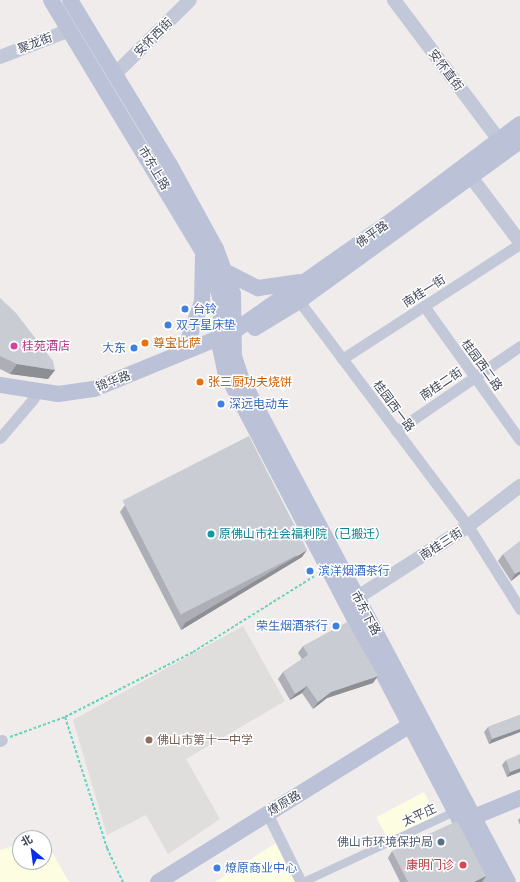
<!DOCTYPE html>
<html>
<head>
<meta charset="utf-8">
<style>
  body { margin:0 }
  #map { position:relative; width:520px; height:882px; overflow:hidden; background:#efeceb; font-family:Montserrat,"Noto Sans SC",sans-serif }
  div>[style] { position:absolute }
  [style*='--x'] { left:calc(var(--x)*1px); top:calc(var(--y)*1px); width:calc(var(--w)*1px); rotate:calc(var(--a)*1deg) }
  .commercial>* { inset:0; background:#fdfde1; transform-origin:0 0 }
  .education>* { inset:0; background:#e0dddd }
  .path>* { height:2px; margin-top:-1px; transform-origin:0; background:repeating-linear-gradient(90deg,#68d4bc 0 3px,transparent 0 5px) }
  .pedestrian>* { height:8px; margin:-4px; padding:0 4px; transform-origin:4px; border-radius:4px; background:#c3c8d8 }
  .minor>* { height:11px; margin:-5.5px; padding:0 5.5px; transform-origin:5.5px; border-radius:5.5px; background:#c3c8d8 }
  .tertiary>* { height:14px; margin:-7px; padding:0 7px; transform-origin:7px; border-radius:7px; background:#c3c8d8 }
  .secondary>* { height:16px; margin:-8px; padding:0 8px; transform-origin:8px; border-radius:8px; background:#bbc1d7 }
  .wall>* { inset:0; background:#aeafb6 }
  .shaded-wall>* { inset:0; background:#8d8f94 }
  .building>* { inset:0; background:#caccd4; transform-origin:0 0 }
  .dots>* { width:11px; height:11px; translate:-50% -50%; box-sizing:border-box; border:2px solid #fff; border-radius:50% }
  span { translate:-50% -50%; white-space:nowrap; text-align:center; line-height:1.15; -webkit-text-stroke:3px #fff; paint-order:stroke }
  .street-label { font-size:12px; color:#42485b }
  .shop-label { font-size:12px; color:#366cbe }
  .left { translate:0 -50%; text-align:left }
  .right { translate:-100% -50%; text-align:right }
  .food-label { font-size:12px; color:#c56008 }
  .hotel-label { font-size:12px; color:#b23c85 }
  .culture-label { font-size:12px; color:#0d838f }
  .education-label { font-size:12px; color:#785e54 }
  .service-label { font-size:12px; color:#4e5e75 }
  .health-label { font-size:12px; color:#be3a42 }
  .north { position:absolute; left:12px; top:830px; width:40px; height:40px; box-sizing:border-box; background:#fff; border:1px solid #b3b6bd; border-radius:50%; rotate:331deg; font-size:11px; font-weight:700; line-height:16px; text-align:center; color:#42485b }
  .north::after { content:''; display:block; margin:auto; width:14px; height:18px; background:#072ced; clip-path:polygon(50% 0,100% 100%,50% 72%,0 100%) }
</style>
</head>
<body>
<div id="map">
  <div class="commercial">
    <div style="left:424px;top:792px;width:27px;height:54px;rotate:62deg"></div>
    <div style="clip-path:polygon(44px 838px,69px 882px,0 882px,0 850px,20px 844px,20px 862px,44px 862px)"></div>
    <div style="clip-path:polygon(276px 843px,297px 882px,215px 882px)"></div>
  </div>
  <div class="education">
    <div style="clip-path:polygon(243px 626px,285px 701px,186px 759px,220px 819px,168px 854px,146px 815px,107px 835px,73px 720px)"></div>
  </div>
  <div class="path">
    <div style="--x:65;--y:717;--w:144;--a:-26.9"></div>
    <div style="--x:193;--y:652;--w:145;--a:-32"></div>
    <div style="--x:10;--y:737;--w:59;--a:-20"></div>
    <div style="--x:65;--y:717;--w:138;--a:72.2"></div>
    <div style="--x:107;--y:848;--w:38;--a:65"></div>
  </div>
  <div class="pedestrian">
    <div style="--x:304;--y:882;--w:168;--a:-25"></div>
  </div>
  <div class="minor">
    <div style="--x:299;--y:301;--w:281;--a:53.1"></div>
    <div style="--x:468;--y:526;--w:98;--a:57.9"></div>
    <div style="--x:424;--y:306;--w:165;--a:54.4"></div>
    <div style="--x:342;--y:359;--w:212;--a:-32.9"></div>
    <div style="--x:396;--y:431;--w:150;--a:-34.4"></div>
    <div style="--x:0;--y:438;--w:52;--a:-49.6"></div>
    <div style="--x:0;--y:741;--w:2;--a:-27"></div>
    <div style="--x:267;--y:813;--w:77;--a:63.8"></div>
  </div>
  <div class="tertiary">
    <div style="--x:394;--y:0;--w:175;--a:53.1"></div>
    <div style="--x:0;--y:57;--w:75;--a:-21.1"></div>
    <div style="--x:115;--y:74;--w:105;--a:-44.6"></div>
    <div style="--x:471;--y:177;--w:81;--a:53"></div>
    <div style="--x:358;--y:597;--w:131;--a:-32.8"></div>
    <div style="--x:468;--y:526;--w:66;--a:-37.6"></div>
  </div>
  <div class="secondary">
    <div style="--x:51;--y:0;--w:308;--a:58.9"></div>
    <div style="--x:210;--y:264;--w:39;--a:73"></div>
    <div style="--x:221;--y:301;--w:46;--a:91.2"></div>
    <div style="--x:220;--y:347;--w:25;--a:78"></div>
    <div style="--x:225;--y:371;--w:577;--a:62.41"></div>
    <div style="--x:70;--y:0;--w:193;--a:58.8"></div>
    <div style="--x:170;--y:165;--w:96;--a:61.3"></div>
    <div style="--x:216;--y:249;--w:48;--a:69.3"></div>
    <div style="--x:233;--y:294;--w:62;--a:89.1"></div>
    <div style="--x:234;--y:356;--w:23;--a:72"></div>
    <div style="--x:241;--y:378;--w:570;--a:62.09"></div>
    <div style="--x:228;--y:273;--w:34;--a:27"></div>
    <div style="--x:258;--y:288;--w:41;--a:-8.3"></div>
    <div style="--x:255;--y:328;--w:52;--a:-31.5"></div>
    <div style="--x:299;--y:301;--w:273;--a:-35.9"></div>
    <div style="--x:174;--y:355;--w:18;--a:-43"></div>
    <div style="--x:187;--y:343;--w:44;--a:-69.9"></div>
    <div style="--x:202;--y:302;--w:46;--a:-88.8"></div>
    <div style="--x:0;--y:385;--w:59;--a:8.8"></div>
    <div style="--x:58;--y:394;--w:36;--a:-8"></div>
    <div style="--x:94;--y:389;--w:150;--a:-22.3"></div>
    <div style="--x:233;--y:332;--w:197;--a:-35.1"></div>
    <div style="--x:394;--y:219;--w:158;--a:-37"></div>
    <div style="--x:464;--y:821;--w:61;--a:-22.3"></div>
    <div style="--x:158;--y:882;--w:309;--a:-31.9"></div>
  </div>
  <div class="wall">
    <div style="clip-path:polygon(0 298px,55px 370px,48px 379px,10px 374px,0 369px)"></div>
    <div style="clip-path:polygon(125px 505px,302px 557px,181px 630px,120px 512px)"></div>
    <div style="clip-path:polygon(503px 554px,520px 574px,511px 581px,498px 561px)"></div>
    <div style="clip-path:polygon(303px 646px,373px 683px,327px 698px,313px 709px,302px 693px,290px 700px,278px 679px,283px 672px,302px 659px,298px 653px)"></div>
    <div style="clip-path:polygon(520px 715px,520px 732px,489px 744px,484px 732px,488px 727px)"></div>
    <div style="clip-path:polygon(506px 760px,520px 772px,507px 777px,502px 765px)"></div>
    <div style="clip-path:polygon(520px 818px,520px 825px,518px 820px)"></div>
    <div style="clip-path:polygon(392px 851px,486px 876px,482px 882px,400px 882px,388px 858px)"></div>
  </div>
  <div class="shaded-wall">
    <div style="clip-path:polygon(17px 364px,55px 370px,48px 379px,10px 374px)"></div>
    <div style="clip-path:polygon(307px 550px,302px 557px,181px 630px,185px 623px)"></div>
    <div style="clip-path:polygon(520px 571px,520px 574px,511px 581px,515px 574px)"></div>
    <div style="clip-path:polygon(378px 676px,373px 683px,327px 698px,313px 709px,318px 702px,331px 692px)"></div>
    <div style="clip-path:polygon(307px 686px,302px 693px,290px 700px,295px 694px)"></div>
    <div style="clip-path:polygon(520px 729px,520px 732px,489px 744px,492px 739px)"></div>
    <div style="clip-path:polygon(520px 768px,520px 772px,507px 777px,510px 772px)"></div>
    <div style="clip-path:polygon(486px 876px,482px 882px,474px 882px)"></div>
  </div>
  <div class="building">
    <div style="clip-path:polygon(0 298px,16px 313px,53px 361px,55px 370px,17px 364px,0 356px)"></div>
    <div style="left:249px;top:436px;width:128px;height:142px;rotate:63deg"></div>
    <div style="clip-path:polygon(520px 541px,520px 571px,515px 574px,503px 554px)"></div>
    <div style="clip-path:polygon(347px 622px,378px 676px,331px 692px,318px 702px,307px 686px,295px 694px,283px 672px,308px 655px,303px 646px)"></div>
    <div style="clip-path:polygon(520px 715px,520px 729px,492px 739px,488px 727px)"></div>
    <div style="clip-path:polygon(520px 754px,520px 768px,510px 772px,506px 760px)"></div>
    <div style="clip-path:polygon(457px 821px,486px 876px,474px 882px,408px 882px,392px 851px)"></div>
  </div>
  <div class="dots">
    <div style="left:185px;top:309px;background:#3f7fe0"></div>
    <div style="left:168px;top:325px;background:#3f7fe0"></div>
    <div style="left:145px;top:343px;background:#e8710a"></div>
    <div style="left:14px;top:346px;background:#d1479c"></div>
    <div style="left:134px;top:348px;background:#3f7fe0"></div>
    <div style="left:200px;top:382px;background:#e8710a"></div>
    <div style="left:221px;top:404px;background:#3f7fe0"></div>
    <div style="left:211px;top:534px;background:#0f9aa8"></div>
    <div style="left:310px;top:571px;background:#3f7fe0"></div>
    <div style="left:336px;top:626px;background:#3f7fe0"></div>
    <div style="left:149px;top:740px;background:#8d6e63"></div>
    <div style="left:441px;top:842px;background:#5c6f8a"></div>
    <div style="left:463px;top:865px;background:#e0444e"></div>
    <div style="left:217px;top:868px;background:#3f7fe0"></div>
  </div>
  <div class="street-label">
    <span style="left:153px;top:37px;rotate:-45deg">安怀西街</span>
    <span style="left:35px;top:43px;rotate:-21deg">聚龙街</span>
    <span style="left:446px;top:70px;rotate:53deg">安怀直街</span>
    <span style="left:154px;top:168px;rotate:59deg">市东上路</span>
    <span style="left:372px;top:234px;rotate:-35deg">佛平路</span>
    <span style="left:424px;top:291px;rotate:-33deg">南桂一街</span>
    <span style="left:482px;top:365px;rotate:54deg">桂园西二路</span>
    <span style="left:113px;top:381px;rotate:-20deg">锦华路</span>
    <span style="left:441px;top:384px;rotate:-34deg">南桂二街</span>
    <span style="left:394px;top:406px;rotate:53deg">桂园西一路</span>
    <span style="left:441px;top:544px;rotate:-33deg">南桂三街</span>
    <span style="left:366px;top:613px;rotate:62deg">市东下路</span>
    <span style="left:284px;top:803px;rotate:-31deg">燎原路</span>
    <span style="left:419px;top:815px;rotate:-25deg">太平庄</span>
  </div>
  <div class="shop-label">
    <span class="left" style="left:193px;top:309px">台铃</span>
    <span class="left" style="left:176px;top:325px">双子星床垫</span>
    <span class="right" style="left:126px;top:348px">大东</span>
    <span class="left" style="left:229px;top:404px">深远电动车</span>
    <span class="left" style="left:318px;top:571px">滨洋烟酒茶行</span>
    <span class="right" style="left:328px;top:626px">荣生烟酒茶行</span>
    <span class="left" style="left:225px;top:868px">燎原商业中心</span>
  </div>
  <div class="food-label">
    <span class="left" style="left:153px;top:343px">尊宝比萨</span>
    <span class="left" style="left:208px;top:382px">张三厨功夫烧饼</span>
  </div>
  <div class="hotel-label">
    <span class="left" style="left:22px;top:346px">桂苑酒店</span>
  </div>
  <div class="culture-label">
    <span class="left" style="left:219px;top:534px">原佛山市社会福利院（已搬迁）</span>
  </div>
  <div class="education-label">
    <span class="left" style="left:157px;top:740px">佛山市第十一中学</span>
  </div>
  <div class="service-label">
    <span class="right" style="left:433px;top:842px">佛山市环境保护局</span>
  </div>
  <div class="health-label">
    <span class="right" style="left:454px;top:865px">康明门诊</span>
  </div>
  <div class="north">北</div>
</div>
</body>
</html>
